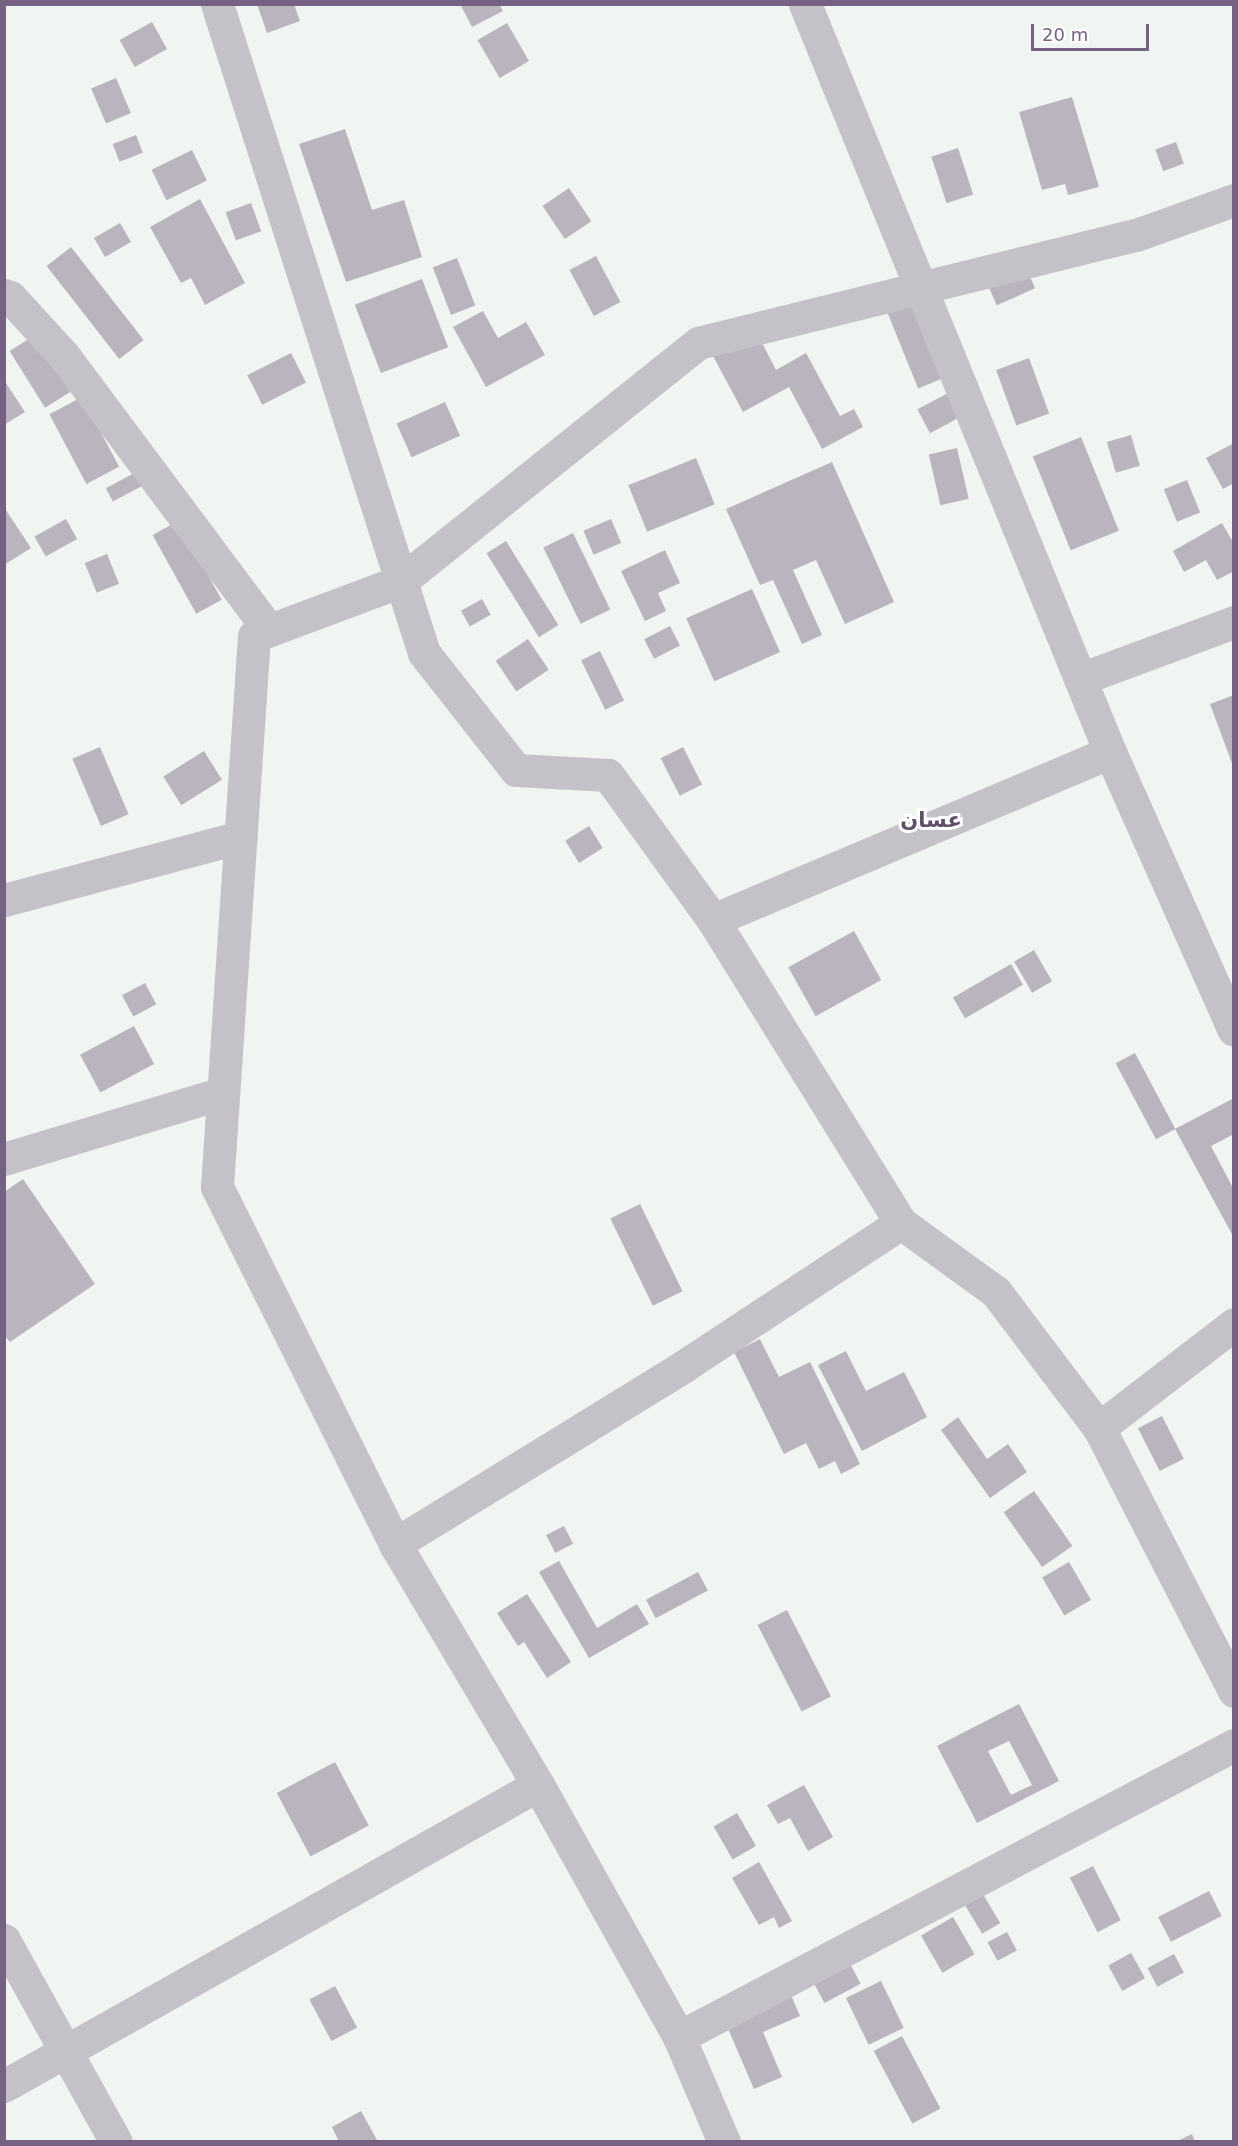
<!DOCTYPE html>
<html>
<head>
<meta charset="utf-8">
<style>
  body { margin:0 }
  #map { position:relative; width:1238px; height:2146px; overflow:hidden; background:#f0f5f1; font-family:"DejaVu Sans","Noto Sans Arabic",sans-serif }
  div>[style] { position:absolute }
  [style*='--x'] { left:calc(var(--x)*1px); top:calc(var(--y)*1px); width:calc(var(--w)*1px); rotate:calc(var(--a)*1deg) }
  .building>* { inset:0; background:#b9b4be; transform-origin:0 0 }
  .minor>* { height:33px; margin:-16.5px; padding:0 16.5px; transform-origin:16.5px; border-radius:16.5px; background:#c5c1c8 }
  span { translate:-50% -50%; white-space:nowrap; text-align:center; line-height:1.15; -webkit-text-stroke:6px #fff; paint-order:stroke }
  .quarter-label { font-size:21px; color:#5e5067; font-weight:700 }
  .frame { position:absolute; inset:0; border:6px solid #756283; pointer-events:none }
  .scale { position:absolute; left:1031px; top:24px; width:118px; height:27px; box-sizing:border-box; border:3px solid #756283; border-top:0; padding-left:8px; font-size:18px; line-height:21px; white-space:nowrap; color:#756283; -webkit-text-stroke:4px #fff; paint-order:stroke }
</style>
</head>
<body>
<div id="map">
  <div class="building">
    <div style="clip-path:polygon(257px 4px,294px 4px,300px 21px,267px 33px)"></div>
    <div style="clip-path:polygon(460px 4px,499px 4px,503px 11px,472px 27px)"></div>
    <div style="left:152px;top:22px;width:31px;height:37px;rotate:61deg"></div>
    <div style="left:507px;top:23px;width:44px;height:34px;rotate:60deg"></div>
    <div style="left:116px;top:78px;width:38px;height:27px;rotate:67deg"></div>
    <div style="clip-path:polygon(1072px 97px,1099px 187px,1068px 195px,1065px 184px,1042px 190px,1019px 112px)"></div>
    <div style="clip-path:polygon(345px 129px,372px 210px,404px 200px,422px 257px,346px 282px,299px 144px)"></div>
    <div style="left:136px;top:135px;width:19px;height:25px;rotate:69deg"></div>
    <div style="left:1176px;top:142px;width:23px;height:22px;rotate:70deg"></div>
    <div style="left:958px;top:148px;width:49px;height:28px;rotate:72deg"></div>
    <div style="left:192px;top:150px;width:34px;height:45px;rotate:64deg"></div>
    <div style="left:569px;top:188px;width:40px;height:32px;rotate:56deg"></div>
    <div style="clip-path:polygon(200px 199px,245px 283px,205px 305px,191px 278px,181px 283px,150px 227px)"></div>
    <div style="left:251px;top:203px;width:30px;height:27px;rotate:70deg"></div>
    <div style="left:120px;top:223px;width:22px;height:30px;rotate:60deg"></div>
    <div style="left:71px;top:247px;width:118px;height:31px;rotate:52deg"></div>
    <div style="left:596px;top:256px;width:52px;height:30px;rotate:62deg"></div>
    <div style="left:457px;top:258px;width:51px;height:26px;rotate:69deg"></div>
    <div style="left:1027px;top:270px;width:20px;height:42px;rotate:66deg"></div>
    <div style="left:422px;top:279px;width:73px;height:72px;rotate:69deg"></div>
    <div style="left:915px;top:298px;width:85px;height:31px;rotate:68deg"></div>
    <div style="clip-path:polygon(483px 311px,498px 338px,526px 322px,545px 355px,486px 387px,453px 327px)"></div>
    <div style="clip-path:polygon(757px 333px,776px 370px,806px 353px,840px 416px,854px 409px,863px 427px,822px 449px,789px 387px,743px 412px,713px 356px)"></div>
    <div style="left:35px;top:335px;width:67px;height:30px;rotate:58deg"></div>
    <div style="left:291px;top:353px;width:33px;height:49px;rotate:63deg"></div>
    <div style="left:1029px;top:358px;width:59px;height:35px;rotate:70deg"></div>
    <div style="clip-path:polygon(4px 380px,25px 412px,4px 425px)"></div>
    <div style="left:950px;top:392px;width:27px;height:37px;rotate:62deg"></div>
    <div style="left:82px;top:397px;width:79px;height:37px;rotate:62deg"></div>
    <div style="left:445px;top:402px;width:37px;height:53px;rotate:66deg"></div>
    <div style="left:1131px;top:435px;width:32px;height:25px;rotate:74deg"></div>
    <div style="left:1081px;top:437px;width:101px;height:52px;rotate:68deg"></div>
    <div style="clip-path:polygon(1234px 443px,1234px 483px,1223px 489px,1206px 458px)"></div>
    <div style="left:957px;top:448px;width:52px;height:29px;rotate:77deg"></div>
    <div style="left:696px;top:458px;width:50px;height:73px;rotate:68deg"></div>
    <div style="clip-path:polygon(832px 462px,894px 602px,845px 624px,816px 560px,793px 570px,822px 635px,802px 644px,773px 580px,760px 585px,726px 509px)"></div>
    <div style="left:142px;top:469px;width:15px;height:41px;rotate:62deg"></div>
    <div style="left:1187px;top:480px;width:35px;height:25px;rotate:68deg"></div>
    <div style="clip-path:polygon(4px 507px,31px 548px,4px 565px)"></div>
    <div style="left:66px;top:519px;width:23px;height:36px;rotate:61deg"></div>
    <div style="left:611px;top:519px;width:26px;height:30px;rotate:67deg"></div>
    <div style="left:178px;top:521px;width:90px;height:29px;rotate:61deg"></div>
    <div style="clip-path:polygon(1222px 523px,1234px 544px,1234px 571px,1217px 580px,1206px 560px,1184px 572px,1173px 551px)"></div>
    <div style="left:573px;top:533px;width:85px;height:33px;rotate:64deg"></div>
    <div style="left:506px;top:541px;width:99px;height:23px;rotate:58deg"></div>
    <div style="clip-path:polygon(665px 550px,680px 583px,658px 593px,666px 611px,645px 621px,621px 571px)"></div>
    <div style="left:107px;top:554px;width:32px;height:24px;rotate:68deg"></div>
    <div style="left:752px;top:589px;width:69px;height:72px;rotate:66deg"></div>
    <div style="left:482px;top:599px;width:18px;height:24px;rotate:61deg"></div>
    <div style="left:670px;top:626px;width:22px;height:29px;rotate:63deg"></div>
    <div style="left:528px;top:639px;width:37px;height:39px;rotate:56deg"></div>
    <div style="left:600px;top:651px;width:55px;height:21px;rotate:64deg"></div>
    <div style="clip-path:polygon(1234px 695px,1234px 766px,1233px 766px,1210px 704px)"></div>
    <div style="left:100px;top:747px;width:73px;height:30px;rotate:67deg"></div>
    <div style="left:683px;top:747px;width:42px;height:25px;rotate:63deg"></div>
    <div style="left:204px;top:751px;width:34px;height:48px;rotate:58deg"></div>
    <div style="left:589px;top:826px;width:26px;height:28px;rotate:58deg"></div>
    <div style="left:854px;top:931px;width:56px;height:75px;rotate:61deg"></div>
    <div style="left:1034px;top:950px;width:36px;height:23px;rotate:60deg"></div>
    <div style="left:1011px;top:964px;width:24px;height:67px;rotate:60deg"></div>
    <div style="left:145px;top:983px;width:24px;height:26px;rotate:62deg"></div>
    <div style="left:134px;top:1026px;width:43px;height:61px;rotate:62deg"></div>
    <div style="left:1135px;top:1053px;width:86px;height:22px;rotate:62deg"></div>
    <div style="clip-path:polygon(1234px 1098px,1234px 1134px,1211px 1146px,1234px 1190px,1234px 1238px,1175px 1129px)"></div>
    <div style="clip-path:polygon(23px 1179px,95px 1284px,10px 1342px,4px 1335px,4px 1192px)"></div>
    <div style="left:640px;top:1204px;width:97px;height:33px;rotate:64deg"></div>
    <div style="clip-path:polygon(760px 1339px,779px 1377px,810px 1362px,860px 1464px,841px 1474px,835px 1461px,819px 1469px,806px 1443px,784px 1454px,734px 1352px)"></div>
    <div style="clip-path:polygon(846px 1351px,866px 1391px,904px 1372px,927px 1417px,862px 1451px,818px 1365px)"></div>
    <div style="left:1162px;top:1416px;width:48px;height:27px;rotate:63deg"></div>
    <div style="clip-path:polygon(958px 1417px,987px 1459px,1008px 1444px,1027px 1472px,990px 1498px,941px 1430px)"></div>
    <div style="left:1034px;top:1491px;width:67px;height:37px;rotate:55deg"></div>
    <div style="left:564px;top:1526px;width:20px;height:20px;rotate:63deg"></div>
    <div style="clip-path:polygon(559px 1561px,597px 1628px,637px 1604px,649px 1624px,589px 1658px,539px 1572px)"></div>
    <div style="left:1069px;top:1562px;width:44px;height:31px;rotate:60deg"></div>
    <div style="left:698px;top:1572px;width:21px;height:59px;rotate:62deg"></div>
    <div style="clip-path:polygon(527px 1594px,571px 1662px,547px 1678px,524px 1642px,518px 1646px,497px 1613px)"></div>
    <div style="left:787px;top:1610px;width:97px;height:33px;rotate:63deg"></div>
    <div style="clip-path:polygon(evenodd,1019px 1704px,1059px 1781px,977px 1823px,937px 1746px,1019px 1704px,1009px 1741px,1032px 1785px,1011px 1795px,988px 1751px,1009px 1741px)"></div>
    <div style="left:335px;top:1762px;width:72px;height:66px;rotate:62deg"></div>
    <div style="clip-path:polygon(804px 1785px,833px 1837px,808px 1851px,790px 1818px,778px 1824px,767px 1805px)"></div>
    <div style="left:737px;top:1813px;width:38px;height:27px;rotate:60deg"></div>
    <div style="clip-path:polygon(759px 1862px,792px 1921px,779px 1928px,774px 1917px,759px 1925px,732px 1878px)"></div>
    <div style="left:1093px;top:1866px;width:61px;height:26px;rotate:63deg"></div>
    <div style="left:975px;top:1881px;width:49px;height:21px;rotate:59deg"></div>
    <div style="left:1209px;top:1891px;width:28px;height:57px;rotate:63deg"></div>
    <div style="left:953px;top:1917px;width:43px;height:37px;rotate:60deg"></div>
    <div style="left:1007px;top:1932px;width:21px;height:22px;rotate:62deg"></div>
    <div style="left:1131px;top:1953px;width:29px;height:26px;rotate:61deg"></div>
    <div style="left:1174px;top:1954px;width:21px;height:30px;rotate:62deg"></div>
    <div style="left:848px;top:1960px;width:27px;height:41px;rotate:62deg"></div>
    <div style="left:881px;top:1981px;width:52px;height:39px;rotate:64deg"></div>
    <div style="left:335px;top:1986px;width:47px;height:29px;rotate:62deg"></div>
    <div style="clip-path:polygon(788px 1988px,800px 2016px,763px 2032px,782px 2077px,754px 2089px,723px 2017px)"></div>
    <div style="left:902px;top:2036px;width:82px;height:32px;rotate:62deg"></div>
    <div style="clip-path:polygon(361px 2111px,378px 2142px,339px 2142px,332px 2127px)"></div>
    <div style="clip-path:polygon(1192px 2134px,1195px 2142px,1175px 2142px)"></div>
  </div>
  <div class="minor">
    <div style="--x:217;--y:4;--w:681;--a:72.31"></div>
    <div style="--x:424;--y:653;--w:149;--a:51.8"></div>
    <div style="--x:516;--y:770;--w:92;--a:3.1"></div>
    <div style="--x:608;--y:775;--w:179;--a:54.1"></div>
    <div style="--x:713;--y:920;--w:357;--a:58.2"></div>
    <div style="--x:901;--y:1223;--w:117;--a:36"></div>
    <div style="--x:996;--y:1292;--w:171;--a:52.9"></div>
    <div style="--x:1099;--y:1428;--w:296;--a:62.8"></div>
    <div style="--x:805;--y:4;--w:808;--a:67.82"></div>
    <div style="--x:1110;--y:752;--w:304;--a:66"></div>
    <div style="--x:4;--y:295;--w:6;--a:18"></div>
    <div style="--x:10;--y:297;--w:80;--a:47.5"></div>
    <div style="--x:64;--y:356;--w:342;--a:53.2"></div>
    <div style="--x:1080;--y:679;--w:164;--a:-20.3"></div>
    <div style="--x:4;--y:900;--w:245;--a:-14.9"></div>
    <div style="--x:713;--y:920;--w:431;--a:-22.9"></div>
    <div style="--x:4;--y:1159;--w:229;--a:-16.8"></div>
    <div style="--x:1099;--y:1428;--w:170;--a:-37.6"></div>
    <div style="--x:395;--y:1544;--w:339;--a:-31.6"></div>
    <div style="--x:684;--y:1366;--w:260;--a:-33.4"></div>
    <div style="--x:4;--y:1940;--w:231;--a:61"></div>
    <div style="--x:679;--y:2037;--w:627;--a:-27.75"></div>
    <div style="--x:4;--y:2086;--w:613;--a:-29.41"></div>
    <div style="--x:724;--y:2142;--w:114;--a:-113.2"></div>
    <div style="--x:679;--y:2037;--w:289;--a:-119.2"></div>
    <div style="--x:538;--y:1785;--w:280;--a:-120.7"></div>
    <div style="--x:395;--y:1544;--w:399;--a:-116.5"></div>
    <div style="--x:217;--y:1187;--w:552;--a:-86.16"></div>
    <div style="--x:254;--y:636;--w:157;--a:-20.5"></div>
    <div style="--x:401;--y:581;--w:381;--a:-38.7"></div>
    <div style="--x:698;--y:343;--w:451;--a:-13.9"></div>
    <div style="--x:1136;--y:235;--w:104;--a:-19.7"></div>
  </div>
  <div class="quarter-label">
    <span style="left:931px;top:820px">عسان</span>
  </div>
  <div class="frame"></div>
  <div class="scale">20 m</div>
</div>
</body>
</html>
